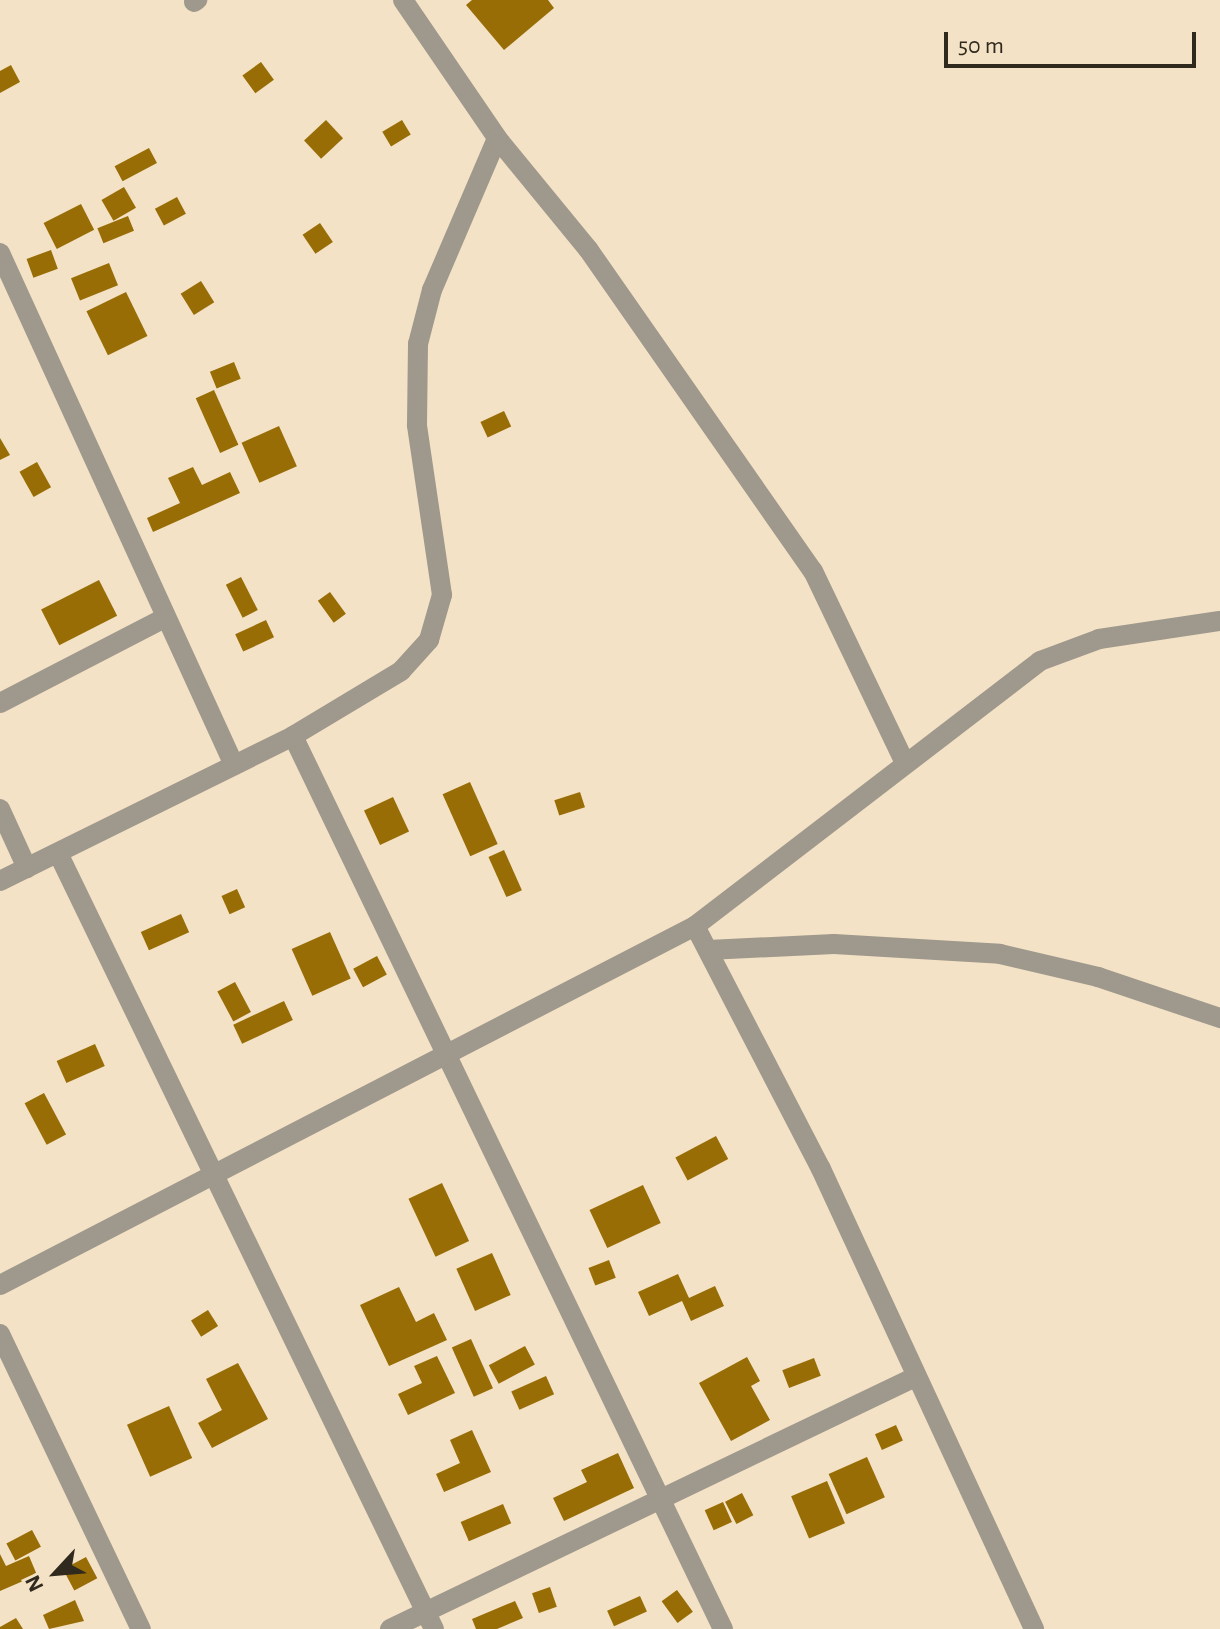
<!DOCTYPE html>
<html>
<head>
<meta charset="utf-8">
<style>
  body { margin:0 }
  #map { position:relative; width:1220px; height:1629px; overflow:hidden; background:#f3e2c5; font-family:"Alegreya Sans",sans-serif }
  div>[style] { position:absolute }
  [style*='--x'] { left:calc(var(--x)*1px); top:calc(var(--y)*1px); width:calc(var(--w)*1px); rotate:calc(var(--a)*1deg) }
  .building>* { inset:0; background:#986d05; transform-origin:0 0 }
  .minor>* { height:20px; margin:-10px; padding:0 10px; transform-origin:10px; border-radius:10px; background:#9f988c }
  span { translate:-50% -50%; white-space:nowrap; text-align:center; line-height:1.15; -webkit-text-stroke:7px #f3e2c5; paint-order:stroke }
  .north { position:absolute; left:16px; top:1533px; width:80px; height:80px; -webkit-text-stroke:6px #f3e2c5; paint-order:stroke; rotate:244deg; font-size:22px; font-weight:700; line-height:32px; text-align:center; color:#2f291e }
  .north::after { content:''; display:block; margin:auto; width:28px; height:36px; background:#2f291e; clip-path:polygon(50% 0,100% 100%,50% 72%,0 100%) }
  .scale { position:absolute; left:944px; top:32px; width:252px; height:36px; box-sizing:border-box; border:4px solid #2f291e; border-top:0; padding-left:10px; font-size:24px; line-height:28px; white-space:nowrap; color:#2f291e; -webkit-text-stroke:6px #f3e2c5; paint-order:stroke }
</style>
</head>
<body>
<div id="map">
  <div class="building">
    <div style="clip-path:polygon(472px 0,548px 0,554px 8px,504px 50px,466px 5px)"></div>
    <div style="left:261px;top:62px;width:22px;height:23px;rotate:54deg"></div>
    <div style="clip-path:polygon(11px 65px,20px 82px,0 93px,0 71px)"></div>
    <div style="left:326px;top:120px;width:25px;height:30px;rotate:47deg"></div>
    <div style="left:402px;top:120px;width:17px;height:23px;rotate:59deg"></div>
    <div style="left:149px;top:148px;width:17px;height:39px;rotate:62deg"></div>
    <div style="left:124px;top:187px;width:24px;height:26px;rotate:60deg"></div>
    <div style="left:177px;top:197px;width:19px;height:25px;rotate:62deg"></div>
    <div style="left:81px;top:204px;width:29px;height:42px;rotate:63deg"></div>
    <div style="left:128px;top:216px;width:16px;height:33px;rotate:68deg"></div>
    <div style="left:320px;top:223px;width:23px;height:21px;rotate:56deg"></div>
    <div style="left:51px;top:250px;width:20px;height:26px;rotate:70deg"></div>
    <div style="left:109px;top:263px;width:24px;height:41px;rotate:68deg"></div>
    <div style="left:201px;top:281px;width:25px;height:24px;rotate:58deg"></div>
    <div style="left:126px;top:292px;width:49px;height:44px;rotate:64deg"></div>
    <div style="left:234px;top:362px;width:18px;height:26px;rotate:68deg"></div>
    <div style="left:214px;top:390px;width:60px;height:20px;rotate:66deg"></div>
    <div style="left:504px;top:411px;width:17px;height:26px;rotate:65deg"></div>
    <div style="left:279px;top:426px;width:44px;height:41px;rotate:66deg"></div>
    <div style="clip-path:polygon(0 438px,10px 455px,0 460px)"></div>
    <div style="left:37px;top:462px;width:29px;height:20px;rotate:61deg"></div>
    <div style="clip-path:polygon(193px 467px,202px 485px,230px 472px,240px 493px,153px 532px,147px 518px,180px 503px,168px 478px)"></div>
    <div style="left:241px;top:577px;width:37px;height:17px;rotate:63deg"></div>
    <div style="left:99px;top:580px;width:40px;height:65px;rotate:63deg"></div>
    <div style="left:330px;top:592px;width:27px;height:15px;rotate:54deg"></div>
    <div style="left:266px;top:620px;width:19px;height:34px;rotate:65deg"></div>
    <div style="left:470px;top:782px;width:68px;height:30px;rotate:66deg"></div>
    <div style="left:580px;top:792px;width:16px;height:27px;rotate:72deg"></div>
    <div style="left:393px;top:797px;width:38px;height:32px;rotate:65deg"></div>
    <div style="left:504px;top:850px;width:44px;height:17px;rotate:66deg"></div>
    <div style="left:237px;top:889px;width:20px;height:17px;rotate:66deg"></div>
    <div style="left:181px;top:914px;width:20px;height:44px;rotate:66deg"></div>
    <div style="left:330px;top:932px;width:51px;height:42px;rotate:66deg"></div>
    <div style="left:377px;top:956px;width:21px;height:27px;rotate:62deg"></div>
    <div style="left:235px;top:982px;width:34px;height:20px;rotate:62deg"></div>
    <div style="left:284px;top:1001px;width:21px;height:56px;rotate:65deg"></div>
    <div style="left:95px;top:1044px;width:24px;height:42px;rotate:66deg"></div>
    <div style="left:44px;top:1093px;width:47px;height:22px;rotate:62deg"></div>
    <div style="left:716px;top:1136px;width:26px;height:46px;rotate:62deg"></div>
    <div style="left:442px;top:1183px;width:64px;height:37px;rotate:65deg"></div>
    <div style="left:643px;top:1185px;width:42px;height:59px;rotate:65deg"></div>
    <div style="left:492px;top:1253px;width:46px;height:39px;rotate:66deg"></div>
    <div style="left:609px;top:1260px;width:19px;height:22px;rotate:69deg"></div>
    <div style="clip-path:polygon(678px 1274px,689px 1298px,715px 1286px,724px 1306px,691px 1321px,682px 1301px,649px 1316px,638px 1292px)"></div>
    <div style="clip-path:polygon(399px 1287px,416px 1322px,434px 1313px,447px 1340px,389px 1366px,360px 1305px)"></div>
    <div style="left:208px;top:1310px;width:19px;height:20px;rotate:58deg"></div>
    <div style="left:471px;top:1339px;width:54px;height:21px;rotate:66deg"></div>
    <div style="left:525px;top:1346px;width:21px;height:41px;rotate:62deg"></div>
    <div style="clip-path:polygon(437px 1356px,455px 1393px,408px 1415px,398px 1394px,422px 1383px,414px 1366px)"></div>
    <div style="clip-path:polygon(747px 1357px,760px 1381px,751px 1386px,770px 1420px,731px 1441px,699px 1383px)"></div>
    <div style="left:814px;top:1358px;width:19px;height:34px;rotate:69deg"></div>
    <div style="clip-path:polygon(238px 1363px,268px 1419px,212px 1448px,198px 1423px,222px 1410px,206px 1379px)"></div>
    <div style="left:546px;top:1376px;width:20px;height:38px;rotate:66deg"></div>
    <div style="left:169px;top:1406px;width:57px;height:46px;rotate:66deg"></div>
    <div style="left:896px;top:1425px;width:17px;height:23px;rotate:66deg"></div>
    <div style="clip-path:polygon(472px 1430px,491px 1472px,444px 1492px,436px 1474px,460px 1463px,450px 1440px)"></div>
    <div style="clip-path:polygon(618px 1453px,634px 1488px,564px 1521px,553px 1498px,587px 1482px,581px 1470px)"></div>
    <div style="left:867px;top:1457px;width:44px;height:42px;rotate:66deg"></div>
    <div style="left:827px;top:1481px;width:46px;height:39px;rotate:67deg"></div>
    <div style="left:742px;top:1493px;width:25px;height:19px;rotate:63deg"></div>
    <div style="left:723px;top:1502px;width:22px;height:20px;rotate:66deg"></div>
    <div style="left:503px;top:1504px;width:21px;height:46px;rotate:67deg"></div>
    <div style="left:32px;top:1530px;width:19px;height:29px;rotate:62deg"></div>
    <div style="clip-path:polygon(0 1554px,6px 1566px,29px 1556px,37px 1575px,0 1591px)"></div>
    <div style="left:86px;top:1557px;width:24px;height:26px;rotate:62deg"></div>
    <div style="left:550px;top:1587px;width:21px;height:19px;rotate:71deg"></div>
    <div style="left:677px;top:1590px;width:27px;height:19px;rotate:54deg"></div>
    <div style="left:640px;top:1596px;width:17px;height:36px;rotate:66deg"></div>
    <div style="clip-path:polygon(75px 1600px,84px 1621px,49px 1629px,43px 1615px)"></div>
    <div style="clip-path:polygon(515px 1601px,523px 1618px,497px 1629px,476px 1629px,472px 1619px)"></div>
    <div style="clip-path:polygon(16px 1618px,23px 1629px,0 1629px,0 1627px)"></div>
  </div>
  <div class="minor">
    <div style="--x:403;--y:0;--w:167;--a:55.7"></div>
    <div style="--x:497;--y:138;--w:144;--a:50.7"></div>
    <div style="--x:588;--y:249;--w:393;--a:55.1"></div>
    <div style="--x:813;--y:571;--w:213;--a:64.4"></div>
    <div style="--x:194;--y:2;--w:4;--a:-34"></div>
    <div style="--x:0;--y:253;--w:563;--a:65.44"></div>
    <div style="--x:0;--y:703;--w:186;--a:-27.3"></div>
    <div style="--x:293;--y:736;--w:991;--a:64.29"></div>
    <div style="--x:0;--y:809;--w:65;--a:65.4"></div>
    <div style="--x:58;--y:853;--w:862;--a:64.15"></div>
    <div style="--x:0;--y:881;--w:327;--a:-26.3"></div>
    <div style="--x:293;--y:736;--w:126;--a:-31"></div>
    <div style="--x:401;--y:671;--w:42;--a:-47.9"></div>
    <div style="--x:429;--y:640;--w:47;--a:-73.9"></div>
    <div style="--x:442;--y:595;--w:172;--a:-98.4"></div>
    <div style="--x:417;--y:425;--w:81;--a:-89.3"></div>
    <div style="--x:418;--y:344;--w:56;--a:-75.5"></div>
    <div style="--x:432;--y:290;--w:165;--a:-66.8"></div>
    <div style="--x:695;--y:926;--w:274;--a:62.6"></div>
    <div style="--x:821;--y:1169;--w:507;--a:65.15"></div>
    <div style="--x:708;--y:950;--w:126;--a:-2.7"></div>
    <div style="--x:834;--y:944;--w:166;--a:3.4"></div>
    <div style="--x:1000;--y:954;--w:101;--a:13.2"></div>
    <div style="--x:1098;--y:977;--w:129;--a:18.6"></div>
    <div style="--x:0;--y:1285;--w:782;--a:-27.32"></div>
    <div style="--x:695;--y:926;--w:435;--a:-37.5"></div>
    <div style="--x:1040;--y:661;--w:63;--a:-20.4"></div>
    <div style="--x:1099;--y:639;--w:122;--a:-8.5"></div>
    <div style="--x:0;--y:1334;--w:327;--a:64.5"></div>
    <div style="--x:390;--y:1629;--w:582;--a:-25.64"></div>
  </div>
  <div class="north">N</div>
  <div class="scale">50 m</div>
</div>
</body>
</html>
